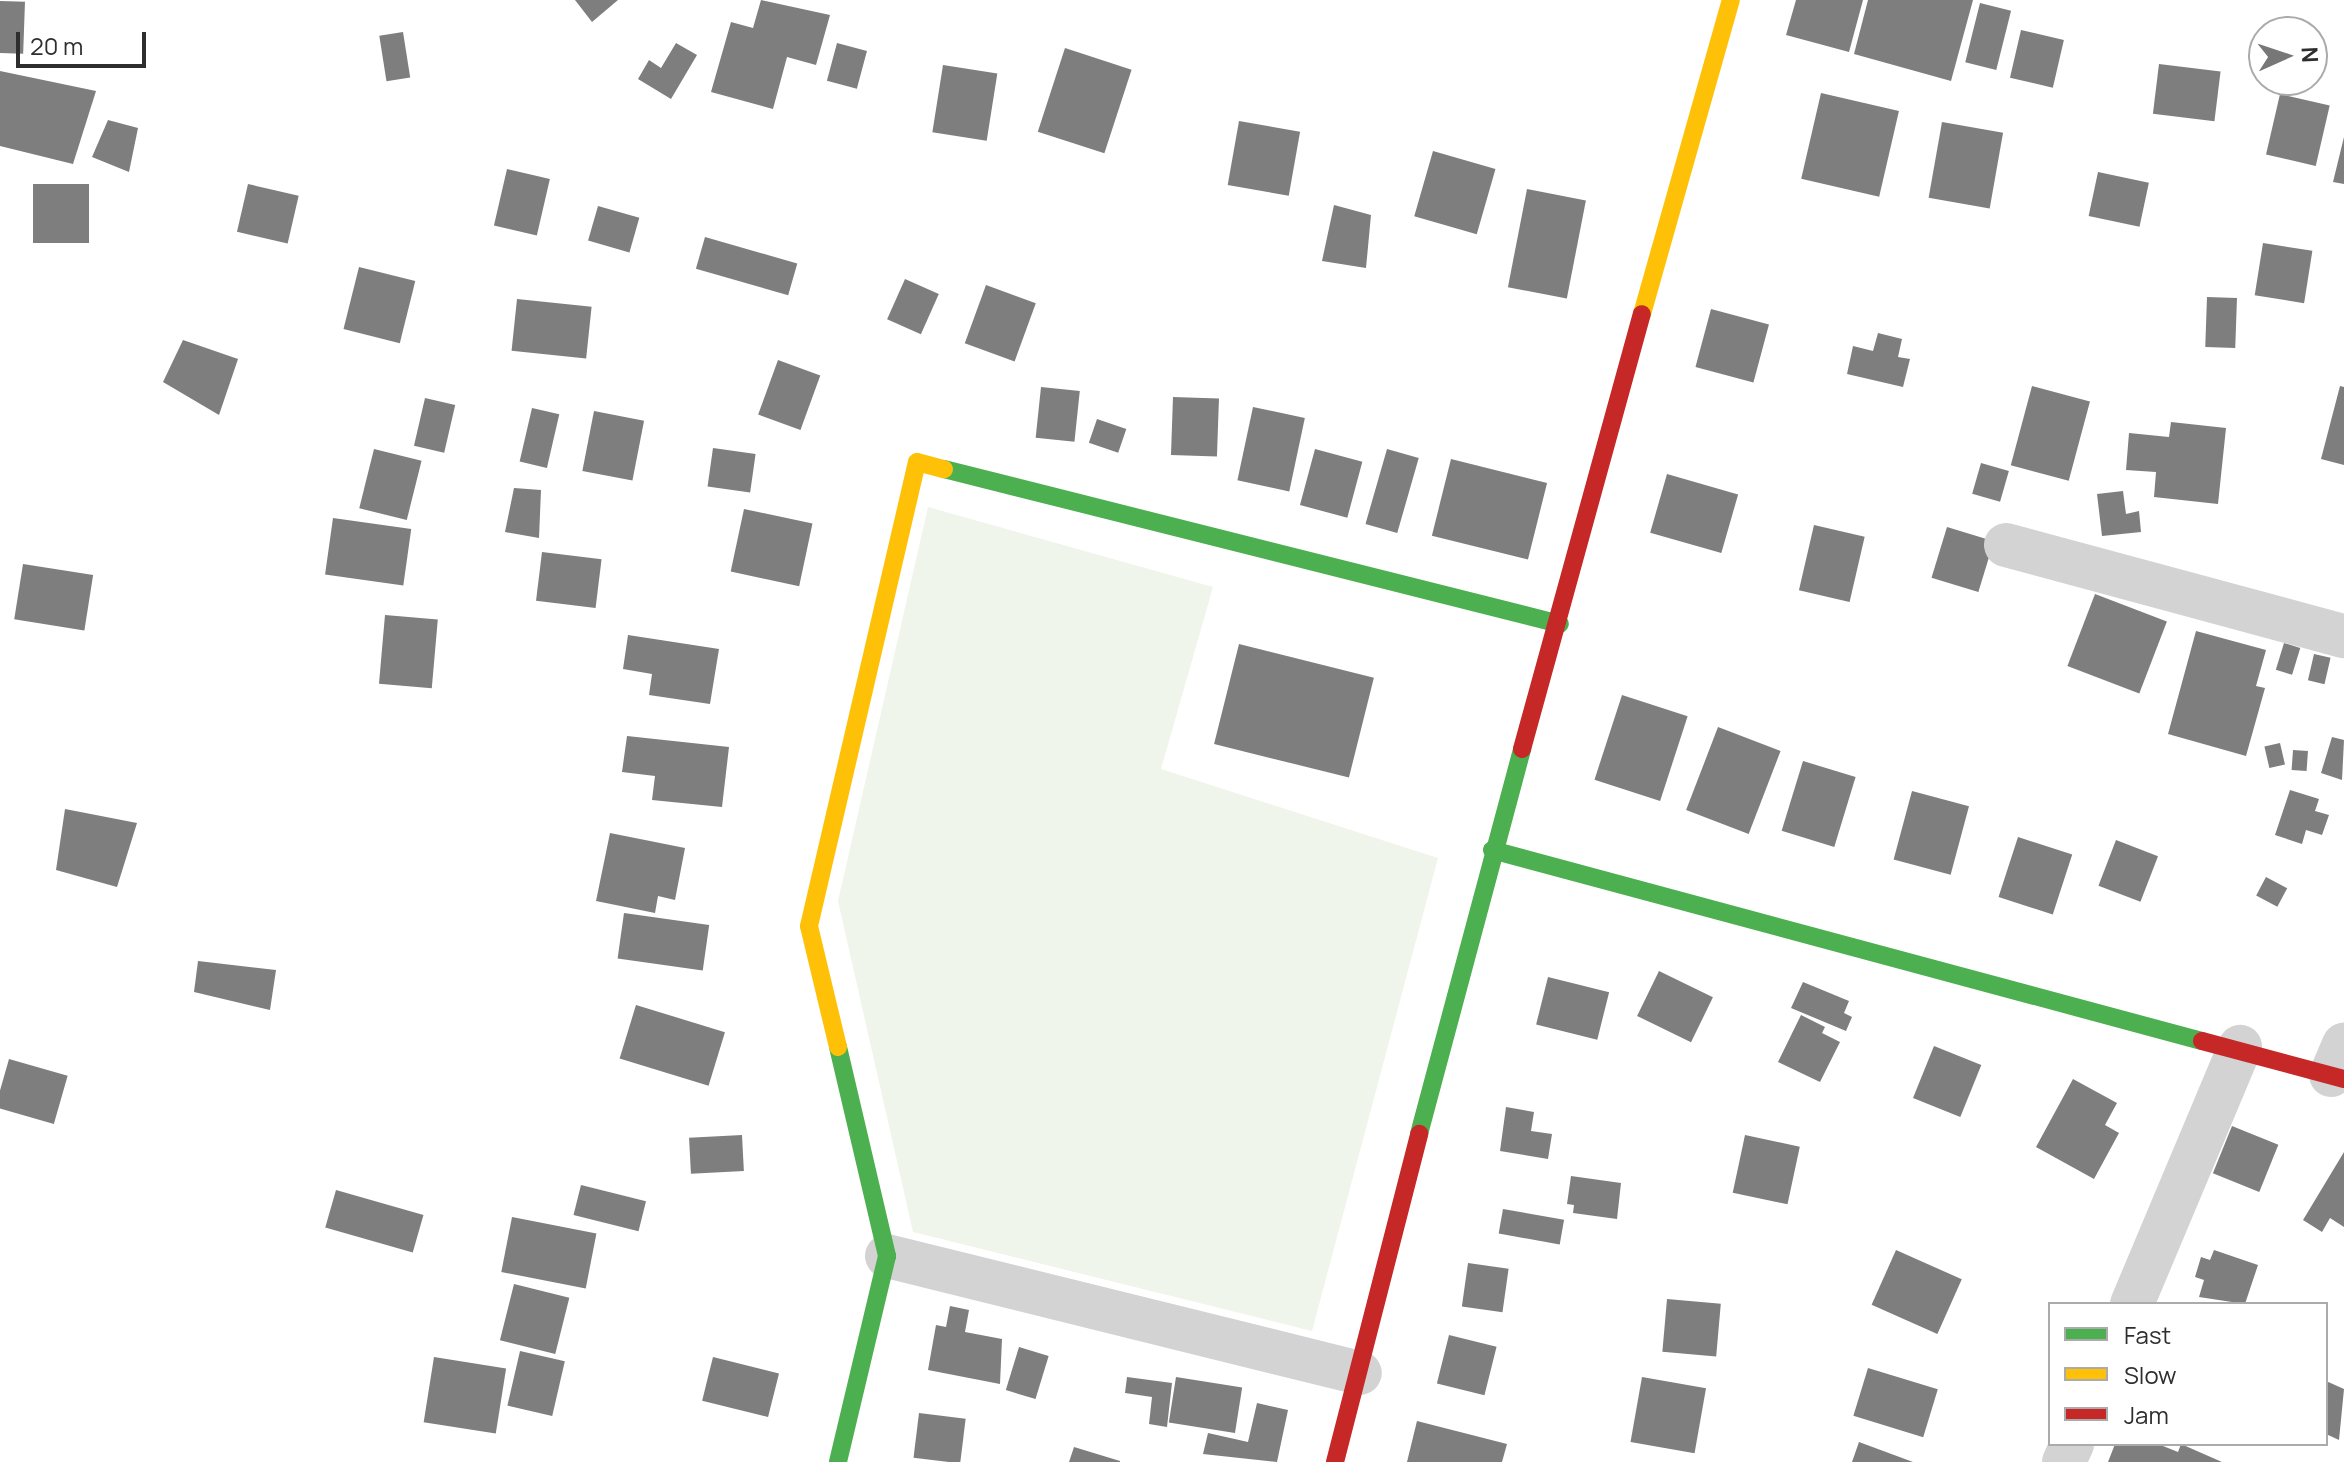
<!DOCTYPE html>
<html>
<head>
<meta charset="utf-8">
<style>
  body { margin:0 }
  #map { position:relative; width:2344px; height:1462px; overflow:hidden; background:#fff; font-family:Manrope,sans-serif }
  div>[style] { position:absolute }
  [style*='--x'] { left:calc(var(--x)*1px); top:calc(var(--y)*1px); width:calc(var(--w)*1px); rotate:calc(var(--a)*1deg) }
  .green>* { inset:0; background:#f0f5eb }
  .building>* { inset:0; background:#7e7e7e; transform-origin:0 0 }
  .street>* { height:44px; margin:-22px; padding:0 22px; transform-origin:22px; border-radius:22px; background:#d3d3d3 }
  .fast>* { height:18px; margin:-9px; padding:0 9px; transform-origin:9px; border-radius:9px; background:#4caf50 }
  .slow>* { height:18px; margin:-9px; padding:0 9px; transform-origin:9px; border-radius:9px; background:#ffc107 }
  .jam>* { height:18px; margin:-9px; padding:0 9px; transform-origin:9px; border-radius:9px; background:#c62828 }
  span { translate:-50% -50%; white-space:nowrap; text-align:center; line-height:1.15; -webkit-text-stroke:8px #fff; paint-order:stroke }
  .legend { position:absolute; left:2048px; top:1302px; width:280px; height:144px; box-sizing:border-box; background:#fff; border:2px solid #ababab; margin:0; padding:10px 14px; list-style:none; font-size:24px; color:#2e2e2e }
  .legend li { display:flex; align-items:center; gap:16px; height:40px }
  .legend b { width:40px; border:2px solid #ababab }
  .north { position:absolute; left:2248px; top:16px; width:80px; height:80px; box-sizing:border-box; background:#fff; border:2px solid #ababab; border-radius:50%; rotate:87deg; font-size:22px; font-weight:700; line-height:32px; text-align:center; color:#2e2e2e }
  .north::after { content:''; display:block; margin:auto; width:28px; height:36px; background:#777; clip-path:polygon(50% 0,100% 100%,50% 72%,0 100%) }
  .scale { position:absolute; left:16px; top:32px; width:130px; height:36px; box-sizing:border-box; border:4px solid #2e2e2e; border-top:0; padding-left:10px; font-size:24px; line-height:28px; white-space:nowrap; color:#2e2e2e; -webkit-text-stroke:6px #fff; paint-order:stroke }
</style>
</head>
<body>
<div id="map">
  <div class="green">
    <div style="clip-path:polygon(928px 507px,1213px 587px,1161px 769px,1438px 858px,1312px 1331px,913px 1232px,838px 901px)"></div>
  </div>
  <div class="building">
    <div style="clip-path:polygon(575px 0,618px 0,592px 22px)"></div>
    <div style="clip-path:polygon(761px 0,830px 15px,816px 65px,787px 57px,773px 109px,711px 92px,731px 22px,753px 28px)"></div>
    <div style="clip-path:polygon(1796px 0,1863px 0,1849px 52px,1786px 35px)"></div>
    <div style="clip-path:polygon(1868px 0,1973px 0,1951px 81px,1854px 54px)"></div>
    <div style="left:0;top:1px;width:25px;height:52px;rotate:2deg"></div>
    <div style="left:1980px;top:3px;width:32px;height:61px;rotate:14deg"></div>
    <div style="left:2021px;top:30px;width:44px;height:49px;rotate:13deg"></div>
    <div style="left:403px;top:32px;width:46px;height:24px;rotate:81deg"></div>
    <div style="clip-path:polygon(676px 43px,697px 55px,671px 99px,638px 79px,649px 60px,661px 68px)"></div>
    <div style="left:837px;top:43px;width:31px;height:39px;rotate:15deg"></div>
    <div style="left:1065px;top:48px;width:70px;height:88px;rotate:18deg"></div>
    <div style="left:2159px;top:64px;width:62px;height:50px;rotate:7deg"></div>
    <div style="left:943px;top:65px;width:55px;height:68px;rotate:9deg"></div>
    <div style="clip-path:polygon(0 71px,96px 91px,73px 164px,0 146px)"></div>
    <div style="left:1821px;top:93px;width:80px;height:88px;rotate:13deg"></div>
    <div style="left:2280px;top:94px;width:51px;height:62px;rotate:13deg"></div>
    <div style="clip-path:polygon(108px 120px,138px 128px,129px 172px,92px 157px)"></div>
    <div style="left:1239px;top:121px;width:62px;height:65px;rotate:10deg"></div>
    <div style="left:1942px;top:122px;width:62px;height:77px;rotate:10deg"></div>
    <div style="clip-path:polygon(2344px 137px,2344px 184px,2333px 182px)"></div>
    <div style="left:1433px;top:151px;width:65px;height:68px;rotate:16deg"></div>
    <div style="left:507px;top:169px;width:44px;height:58px;rotate:13deg"></div>
    <div style="left:2098px;top:172px;width:52px;height:45px;rotate:12deg"></div>
    <div style="left:33px;top:184px;width:56px;height:59px"></div>
    <div style="left:248px;top:184px;width:52px;height:49px;rotate:13deg"></div>
    <div style="left:1527px;top:189px;width:60px;height:100px;rotate:11deg"></div>
    <div style="clip-path:polygon(1334px 205px,1371px 215px,1366px 268px,1322px 261px)"></div>
    <div style="left:598px;top:206px;width:43px;height:36px;rotate:16deg"></div>
    <div style="left:705px;top:237px;width:96px;height:33px;rotate:16deg"></div>
    <div style="left:2263px;top:243px;width:50px;height:53px;rotate:9deg"></div>
    <div style="left:359px;top:267px;width:58px;height:64px;rotate:14deg"></div>
    <div style="left:905px;top:279px;width:37px;height:44px;rotate:24deg"></div>
    <div style="left:986px;top:285px;width:53px;height:62px;rotate:20deg"></div>
    <div style="left:2207px;top:297px;width:30px;height:50px;rotate:2deg"></div>
    <div style="left:517px;top:299px;width:75px;height:52px;rotate:6deg"></div>
    <div style="left:1711px;top:309px;width:60px;height:60px;rotate:15deg"></div>
    <div style="clip-path:polygon(1878px 333px,1902px 339px,1898px 357px,1910px 359px,1903px 387px,1847px 374px,1853px 346px,1873px 351px)"></div>
    <div style="clip-path:polygon(183px 340px,238px 359px,219px 415px,163px 382px)"></div>
    <div style="left:778px;top:360px;width:45px;height:58px;rotate:20deg"></div>
    <div style="left:2032px;top:386px;width:60px;height:82px;rotate:15deg"></div>
    <div style="clip-path:polygon(2340px 386px,2344px 387px,2344px 465px,2321px 459px)"></div>
    <div style="left:1041px;top:387px;width:39px;height:51px;rotate:6deg"></div>
    <div style="left:1173px;top:397px;width:46px;height:58px;rotate:2deg"></div>
    <div style="left:425px;top:398px;width:31px;height:49px;rotate:13deg"></div>
    <div style="left:1253px;top:407px;width:53px;height:75px;rotate:12deg"></div>
    <div style="left:532px;top:408px;width:28px;height:55px;rotate:13deg"></div>
    <div style="left:594px;top:411px;width:51px;height:61px;rotate:11deg"></div>
    <div style="left:1097px;top:419px;width:31px;height:25px;rotate:19deg"></div>
    <div style="clip-path:polygon(2171px 422px,2226px 428px,2218px 504px,2154px 497px,2156px 472px,2126px 470px,2129px 433px,2169px 437px)"></div>
    <div style="left:713px;top:448px;width:43px;height:39px;rotate:8deg"></div>
    <div style="left:374px;top:449px;width:49px;height:61px;rotate:14deg"></div>
    <div style="left:1315px;top:449px;width:49px;height:58px;rotate:15deg"></div>
    <div style="left:1387px;top:449px;width:33px;height:78px;rotate:16deg"></div>
    <div style="left:1451px;top:459px;width:99px;height:79px;rotate:14deg"></div>
    <div style="left:1981px;top:463px;width:29px;height:32px;rotate:16deg"></div>
    <div style="left:1667px;top:474px;width:74px;height:61px;rotate:16deg"></div>
    <div style="clip-path:polygon(514px 488px,541px 490px,539px 538px,505px 532px)"></div>
    <div style="clip-path:polygon(2123px 491px,2126px 514px,2139px 511px,2141px 532px,2102px 536px,2097px 494px)"></div>
    <div style="left:744px;top:509px;width:70px;height:64px;rotate:12deg"></div>
    <div style="left:333px;top:518px;width:79px;height:57px;rotate:8deg"></div>
    <div style="left:1814px;top:525px;width:52px;height:67px;rotate:13deg"></div>
    <div style="left:1947px;top:527px;width:49px;height:53px;rotate:17deg"></div>
    <div style="left:542px;top:552px;width:60px;height:49px;rotate:7deg"></div>
    <div style="left:23px;top:564px;width:71px;height:56px;rotate:9deg"></div>
    <div style="left:2095px;top:594px;width:77px;height:77px;rotate:21deg"></div>
    <div style="left:385px;top:615px;width:53px;height:69px;rotate:5deg"></div>
    <div style="clip-path:polygon(2196px 631px,2266px 650px,2256px 686px,2265px 688px,2246px 756px,2168px 734px)"></div>
    <div style="clip-path:polygon(628px 635px,719px 649px,710px 704px,649px 695px,652px 674px,623px 669px)"></div>
    <div style="left:2284px;top:643px;width:17px;height:28px;rotate:17deg"></div>
    <div style="left:1239px;top:644px;width:139px;height:103px;rotate:14deg"></div>
    <div style="left:2314px;top:654px;width:17px;height:27px;rotate:13deg"></div>
    <div style="left:1622px;top:695px;width:69px;height:89px;rotate:18deg"></div>
    <div style="left:1718px;top:727px;width:67px;height:89px;rotate:21deg"></div>
    <div style="clip-path:polygon(627px 736px,729px 747px,722px 807px,652px 800px,655px 776px,622px 772px)"></div>
    <div style="clip-path:polygon(2332px 737px,2344px 740px,2342px 780px,2321px 773px)"></div>
    <div style="left:2280px;top:743px;width:22px;height:16px;rotate:77deg"></div>
    <div style="left:2293px;top:750px;width:15px;height:20px;rotate:4deg"></div>
    <div style="left:1803px;top:761px;width:55px;height:73px;rotate:17deg"></div>
    <div style="clip-path:polygon(2290px 790px,2319px 799px,2315px 811px,2329px 815px,2322px 835px,2306px 830px,2302px 844px,2275px 835px)"></div>
    <div style="left:1912px;top:791px;width:59px;height:71px;rotate:15deg"></div>
    <div style="clip-path:polygon(65px 809px,137px 823px,117px 887px,56px 870px)"></div>
    <div style="clip-path:polygon(610px 833px,685px 848px,675px 900px,658px 896px,655px 913px,596px 901px)"></div>
    <div style="left:2018px;top:837px;width:57px;height:63px;rotate:18deg"></div>
    <div style="left:2116px;top:840px;width:45px;height:49px;rotate:21deg"></div>
    <div style="left:2266px;top:877px;width:24px;height:21px;rotate:28deg"></div>
    <div style="left:624px;top:913px;width:86px;height:46px;rotate:8deg"></div>
    <div style="clip-path:polygon(198px 961px,276px 970px,270px 1010px,194px 992px)"></div>
    <div style="left:1659px;top:971px;width:60px;height:50px;rotate:26deg"></div>
    <div style="left:1548px;top:977px;width:63px;height:49px;rotate:14deg"></div>
    <div style="clip-path:polygon(1803px 982px,1849px 1001px,1844px 1013px,1852px 1017px,1846px 1031px,1791px 1008px)"></div>
    <div style="left:636px;top:1005px;width:93px;height:56px;rotate:17deg"></div>
    <div style="clip-path:polygon(1801px 1015px,1825px 1027px,1822px 1033px,1840px 1042px,1820px 1082px,1778px 1062px)"></div>
    <div style="left:1934px;top:1046px;width:51px;height:56px;rotate:22deg"></div>
    <div style="left:9px;top:1059px;width:61px;height:50px;rotate:16deg"></div>
    <div style="clip-path:polygon(2073px 1079px,2117px 1103px,2105px 1125px,2119px 1133px,2094px 1179px,2036px 1147px)"></div>
    <div style="clip-path:polygon(1506px 1107px,1534px 1112px,1531px 1131px,1552px 1134px,1548px 1159px,1500px 1151px)"></div>
    <div style="left:2232px;top:1126px;width:50px;height:51px;rotate:22deg"></div>
    <div style="left:742px;top:1135px;width:36px;height:53px;rotate:87deg"></div>
    <div style="left:1745px;top:1135px;width:56px;height:59px;rotate:12deg"></div>
    <div style="clip-path:polygon(2344px 1152px,2344px 1227px,2330px 1218px,2322px 1232px,2303px 1220px)"></div>
    <div style="clip-path:polygon(1571px 1176px,1621px 1183px,1617px 1219px,1573px 1213px,1574px 1205px,1567px 1204px)"></div>
    <div style="left:581px;top:1185px;width:67px;height:31px;rotate:14deg"></div>
    <div style="left:336px;top:1190px;width:91px;height:39px;rotate:16deg"></div>
    <div style="left:1503px;top:1209px;width:62px;height:25px;rotate:10deg"></div>
    <div style="left:512px;top:1217px;width:86px;height:56px;rotate:11deg"></div>
    <div style="left:1896px;top:1250px;width:72px;height:60px;rotate:24deg"></div>
    <div style="clip-path:polygon(2214px 1250px,2258px 1265px,2245px 1304px,2199px 1297px,2204px 1280px,2195px 1277px,2201px 1257px,2210px 1260px)"></div>
    <div style="left:1468px;top:1263px;width:41px;height:44px;rotate:8deg"></div>
    <div style="left:514px;top:1284px;width:57px;height:58px;rotate:14deg"></div>
    <div style="left:1667px;top:1299px;width:54px;height:53px;rotate:5deg"></div>
    <div style="clip-path:polygon(950px 1306px,969px 1310px,965px 1332px,1002px 1339px,1000px 1384px,928px 1370px,936px 1325px,946px 1327px)"></div>
    <div style="left:1449px;top:1335px;width:49px;height:50px;rotate:14deg"></div>
    <div style="left:1019px;top:1347px;width:31px;height:45px;rotate:17deg"></div>
    <div style="left:520px;top:1351px;width:46px;height:56px;rotate:13deg"></div>
    <div style="left:434px;top:1357px;width:73px;height:66px;rotate:9deg"></div>
    <div style="left:713px;top:1357px;width:68px;height:45px;rotate:14deg"></div>
    <div style="left:1868px;top:1368px;width:73px;height:50px;rotate:17deg"></div>
    <div style="clip-path:polygon(1127px 1377px,1172px 1383px,1167px 1427px,1149px 1424px,1152px 1397px,1125px 1393px)"></div>
    <div style="left:1176px;top:1377px;width:67px;height:46px;rotate:9deg"></div>
    <div style="left:1642px;top:1377px;width:65px;height:66px;rotate:10deg"></div>
    <div style="clip-path:polygon(2326px 1381px,2344px 1389px,2339px 1440px,2326px 1434px)"></div>
    <div style="clip-path:polygon(1257px 1403px,1288px 1410px,1277px 1462px,1203px 1454px,1208px 1433px,1248px 1442px)"></div>
    <div style="left:919px;top:1413px;width:47px;height:45px;rotate:7deg"></div>
    <div style="clip-path:polygon(1417px 1421px,1507px 1444px,1502px 1462px,1407px 1462px)"></div>
    <div style="clip-path:polygon(1859px 1442px,1913px 1462px,1852px 1462px)"></div>
    <div style="clip-path:polygon(2115px 1444px,2158px 1444px,2178px 1452px,2181px 1444px,2222px 1462px,2108px 1462px)"></div>
    <div style="clip-path:polygon(1074px 1447px,1120px 1461px,1120px 1462px,1069px 1462px)"></div>
  </div>
  <div class="street">
    <div style="--x:2006;--y:545;--w:350;--a:15.1"></div>
    <div style="--x:2331;--y:1075;--w:33;--a:-67"></div>
    <div style="--x:887;--y:1256;--w:487;--a:13.9"></div>
    <div style="--x:2132;--y:1304;--w:279;--a:-67.2"></div>
    <div style="--x:2064;--y:1462;--w:20;--a:-66"></div>
  </div>
  <div class="fast">
    <div style="--x:944;--y:469;--w:635;--a:14.12"></div>
    <div style="--x:1492;--y:850;--w:735;--a:15.06"></div>
    <div style="--x:838;--y:1047;--w:215;--a:76.8"></div>
    <div style="--x:887;--y:1256;--w:212;--a:103.4"></div>
    <div style="--x:1419;--y:1134;--w:399;--a:-75"></div>
  </div>
  <div class="slow">
    <div style="--x:1642;--y:314;--w:326;--a:-74.2"></div>
    <div style="--x:838;--y:1047;--w:124;--a:-103.5"></div>
    <div style="--x:809;--y:926;--w:476;--a:-76.9"></div>
    <div style="--x:917;--y:462;--w:28;--a:15"></div>
  </div>
  <div class="jam">
    <div style="--x:1522;--y:749;--w:451;--a:-74.6"></div>
    <div style="--x:2202;--y:1041;--w:147;--a:15"></div>
    <div style="--x:1335;--y:1462;--w:339;--a:-75.6"></div>
  </div>
  <ul class="legend">
  <li><b style="height:10px;background:#4caf50"></b>Fast</li>
  <li><b style="height:10px;background:#ffc107"></b>Slow</li>
  <li><b style="height:10px;background:#c62828"></b>Jam</li>
  </ul>
  <div class="north">N</div>
  <div class="scale">20 m</div>
</div>
</body>
</html>
